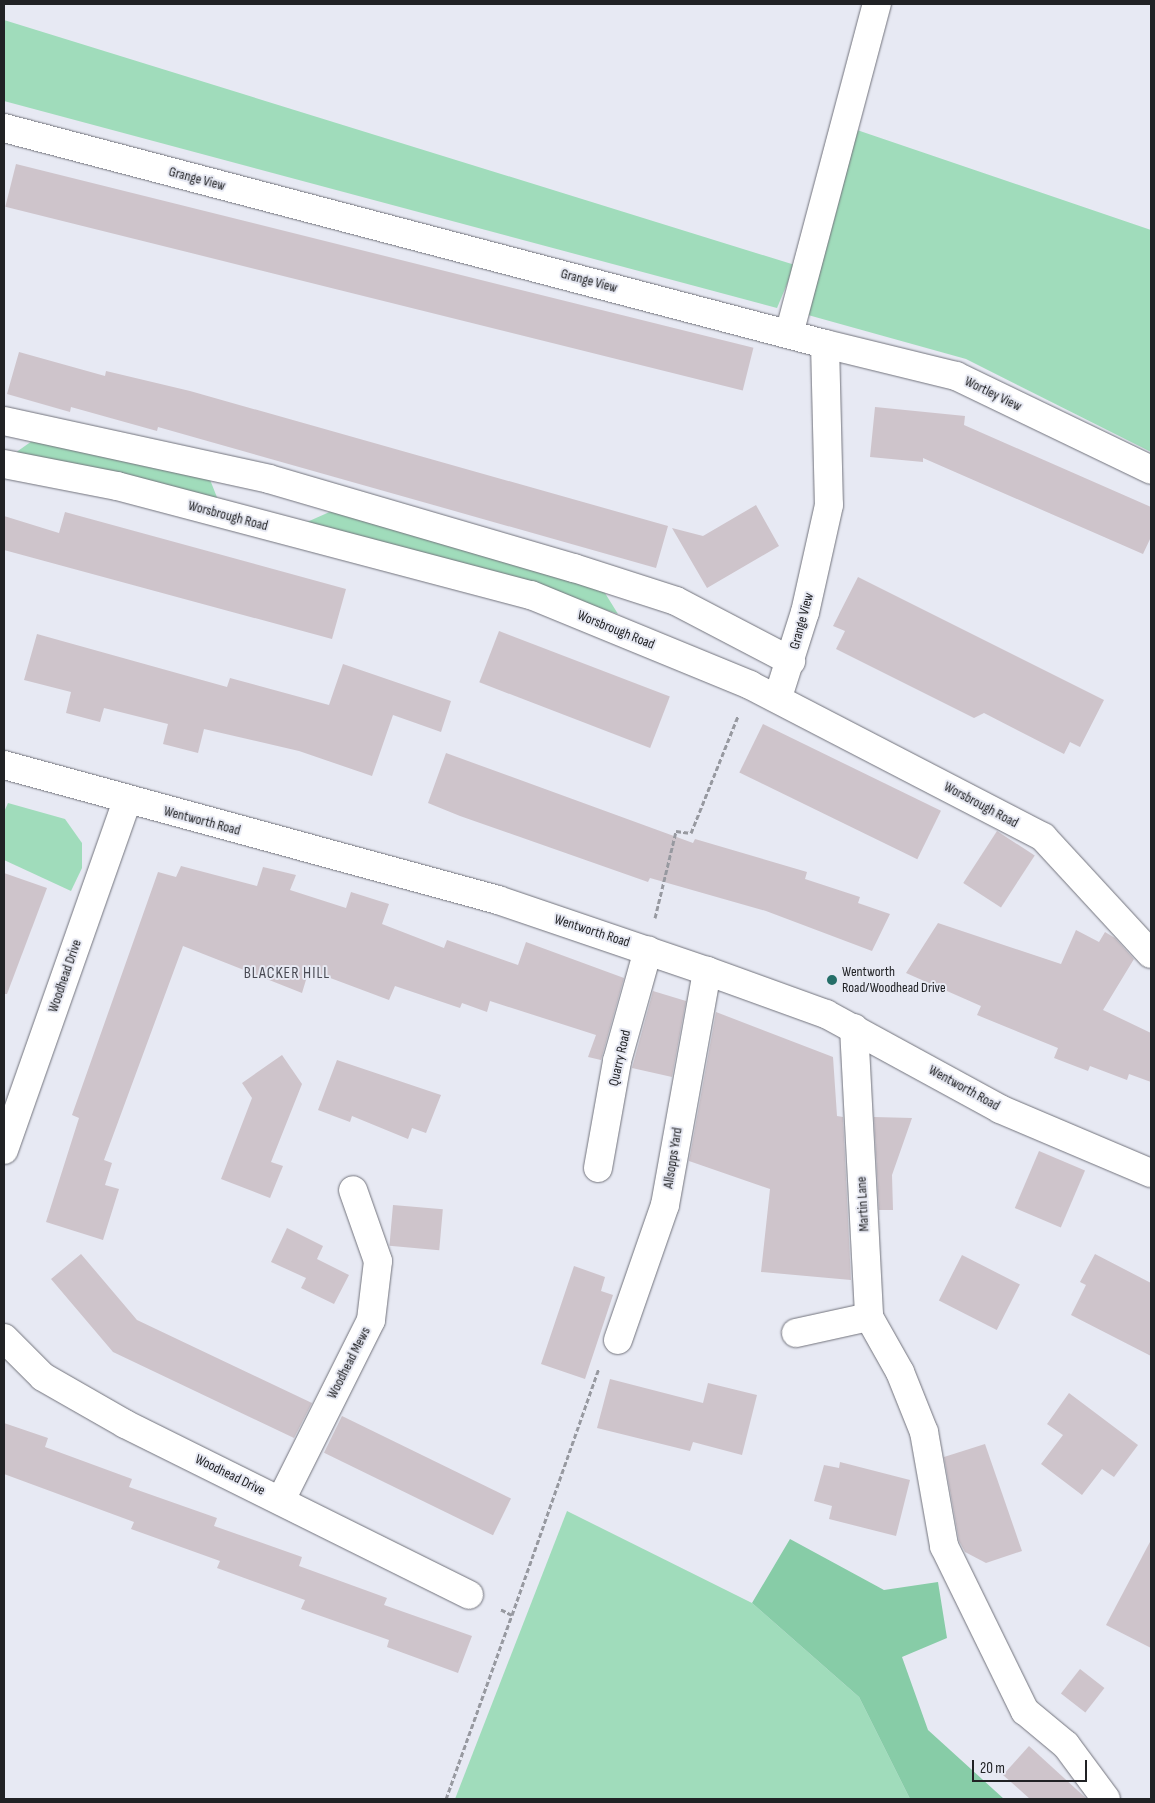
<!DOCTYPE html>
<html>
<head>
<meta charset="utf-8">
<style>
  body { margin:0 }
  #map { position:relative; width:1155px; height:1803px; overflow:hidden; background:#e7e9f3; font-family:"Sofia Sans Condensed",sans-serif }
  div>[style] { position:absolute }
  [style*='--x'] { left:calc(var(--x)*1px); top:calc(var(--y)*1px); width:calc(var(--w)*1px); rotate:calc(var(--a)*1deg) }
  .green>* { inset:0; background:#a0dcbb }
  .forest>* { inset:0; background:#87cca7 }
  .building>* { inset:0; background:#cec4cb; transform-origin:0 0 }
  .path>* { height:3px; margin-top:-1.5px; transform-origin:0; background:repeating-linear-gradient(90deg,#9799a0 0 5px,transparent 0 7.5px) }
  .roads { filter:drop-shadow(0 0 1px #72737c) drop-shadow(0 0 1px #72737c) }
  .minor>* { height:28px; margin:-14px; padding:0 14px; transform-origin:14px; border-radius:14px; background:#fff }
  .dots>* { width:14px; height:14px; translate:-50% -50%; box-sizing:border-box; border:2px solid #e7e9f3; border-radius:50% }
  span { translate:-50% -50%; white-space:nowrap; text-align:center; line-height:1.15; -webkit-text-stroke:4px #e7e9f3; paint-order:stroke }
  .street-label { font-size:14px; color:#212225 }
  .poi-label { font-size:14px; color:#212225 }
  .left { translate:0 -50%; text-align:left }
  .quarter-label { font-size:16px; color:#494a53; letter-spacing:1px }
  .frame { position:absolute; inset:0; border:5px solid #212225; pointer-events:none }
  .scale { position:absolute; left:972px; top:1760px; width:115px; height:22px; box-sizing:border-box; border:2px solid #212225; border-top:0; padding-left:6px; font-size:15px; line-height:18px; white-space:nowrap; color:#212225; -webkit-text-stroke:4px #e7e9f3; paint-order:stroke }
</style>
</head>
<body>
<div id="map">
  <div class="green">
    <div style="clip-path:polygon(4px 20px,795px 265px,777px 308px,4px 101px)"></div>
    <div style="clip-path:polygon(857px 130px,1151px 230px,1151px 452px,966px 359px,808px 315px)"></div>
    <div style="clip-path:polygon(42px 434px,207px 472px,220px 505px,75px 464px,15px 453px)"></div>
    <div style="clip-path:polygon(334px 510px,600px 585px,618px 614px,472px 567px,298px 526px)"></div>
    <div style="clip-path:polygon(8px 803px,65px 819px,82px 843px,82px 868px,71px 891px,4px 860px,4px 812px)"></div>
    <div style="clip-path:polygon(567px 1511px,752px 1603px,859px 1697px,910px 1799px,455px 1799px)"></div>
  </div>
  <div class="forest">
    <div style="clip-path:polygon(790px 1539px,884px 1590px,938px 1582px,947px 1638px,902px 1657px,928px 1730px,1004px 1799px,910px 1799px,859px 1697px,752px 1603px)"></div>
  </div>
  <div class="building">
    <div style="left:16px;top:164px;width:760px;height:44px;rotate:14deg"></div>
    <div style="clip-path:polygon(19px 352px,105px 376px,106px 371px,190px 391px,668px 526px,656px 568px,158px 427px,157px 431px,71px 407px,70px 412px,7px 394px)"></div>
    <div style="clip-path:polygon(875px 407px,965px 416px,964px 425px,1151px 507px,1151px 537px,1143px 554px,923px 458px,923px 462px,870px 457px)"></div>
    <div style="clip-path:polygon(756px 505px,779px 546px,707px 588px,672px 528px,703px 536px)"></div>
    <div style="clip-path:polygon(65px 512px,346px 589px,332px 639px,4px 550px,4px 516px,59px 533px)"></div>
    <div style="clip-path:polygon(858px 577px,1104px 700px,1080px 747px,1070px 742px,1064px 754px,984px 713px,974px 718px,836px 649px,845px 631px,833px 626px)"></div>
    <div style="left:499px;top:631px;width:183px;height:55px;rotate:21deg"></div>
    <div style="clip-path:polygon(37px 634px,227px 687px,230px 678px,329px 705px,343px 664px,451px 701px,441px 732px,393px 715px,372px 776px,299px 751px,204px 729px,198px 753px,163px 744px,168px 724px,104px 708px,100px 722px,66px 713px,71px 692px,24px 680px)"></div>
    <div style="left:763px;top:724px;width:198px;height:54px;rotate:26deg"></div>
    <div style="clip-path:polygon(446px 753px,693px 843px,695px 839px,807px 872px,805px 879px,860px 897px,858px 903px,890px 914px,872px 951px,766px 911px,650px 878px,648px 882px,460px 816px,428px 803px)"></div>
    <div style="left:997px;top:831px;width:45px;height:62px;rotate:33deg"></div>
    <div style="clip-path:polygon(181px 866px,257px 886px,263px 867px,296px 875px,290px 890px,346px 908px,351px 892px,389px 904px,382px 924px,444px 948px,447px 940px,518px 965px,526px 942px,624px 978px,601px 1060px,588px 1057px,596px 1035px,490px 1001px,487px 1012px,462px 1003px,460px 1008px,395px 986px,389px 1000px,309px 970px,302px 993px,183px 946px,104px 1160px,112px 1163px,105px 1185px,119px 1189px,103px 1240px,46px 1222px,79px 1118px,72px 1115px,158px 872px,176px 877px)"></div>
    <div style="clip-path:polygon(4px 873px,47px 888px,7px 994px,4px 994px)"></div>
    <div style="clip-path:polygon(938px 923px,1061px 964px,1076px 930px,1099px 942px,1105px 932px,1115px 938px,1134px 959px,1103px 1010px,1151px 1033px,1151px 1082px,1129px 1074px,1127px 1080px,1090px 1066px,1088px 1071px,1054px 1058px,1058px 1048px,977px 1015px,981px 1006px,906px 973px)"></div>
    <div style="clip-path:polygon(653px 991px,686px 1001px,672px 1077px,632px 1068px)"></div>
    <div style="clip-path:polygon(716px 1012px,833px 1057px,837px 1116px,843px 1117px,851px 1280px,761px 1272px,770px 1189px,689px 1161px)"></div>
    <div style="clip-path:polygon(282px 1055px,302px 1084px,271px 1162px,283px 1166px,270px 1198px,221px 1179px,252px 1098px,242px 1083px)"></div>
    <div style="clip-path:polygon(337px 1060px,441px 1095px,426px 1133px,412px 1128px,408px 1139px,352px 1116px,350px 1122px,318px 1110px)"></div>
    <div style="clip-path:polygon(874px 1117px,912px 1118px,892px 1175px,893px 1210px,879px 1210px)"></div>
    <div style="left:1039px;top:1151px;width:50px;height:62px;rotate:23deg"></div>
    <div style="left:393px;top:1205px;width:50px;height:41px;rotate:5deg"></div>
    <div style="clip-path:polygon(287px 1228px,323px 1246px,317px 1259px,349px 1275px,334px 1304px,301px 1288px,306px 1278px,271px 1262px)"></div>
    <div style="clip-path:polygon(81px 1254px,137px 1320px,312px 1403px,294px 1438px,113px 1352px,51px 1279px)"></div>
    <div style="clip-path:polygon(1095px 1254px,1151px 1283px,1151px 1356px,1071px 1315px,1086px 1285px,1080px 1282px)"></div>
    <div style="left:962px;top:1255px;width:65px;height:51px;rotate:27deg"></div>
    <div style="clip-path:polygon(574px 1266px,605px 1277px,601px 1291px,613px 1295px,585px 1379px,541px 1364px)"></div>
    <div style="clip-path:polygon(610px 1379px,703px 1403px,708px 1383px,757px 1395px,742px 1455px,693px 1442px,690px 1451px,597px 1428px)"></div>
    <div style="clip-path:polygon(1069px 1393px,1138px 1445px,1114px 1477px,1102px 1469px,1082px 1495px,1041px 1464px,1063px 1435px,1047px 1424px)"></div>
    <div style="left:342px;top:1416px;width:188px;height:41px;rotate:26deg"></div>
    <div style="clip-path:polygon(4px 1423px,48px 1438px,45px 1447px,132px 1479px,129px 1487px,217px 1518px,214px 1526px,302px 1557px,299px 1566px,387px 1598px,384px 1605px,472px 1636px,458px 1673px,387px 1647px,389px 1640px,301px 1609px,305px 1600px,217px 1568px,220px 1561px,131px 1529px,134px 1522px,4px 1474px)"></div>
    <div style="clip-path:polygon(985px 1444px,1022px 1551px,986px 1563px,965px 1552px,959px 1541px,944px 1457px)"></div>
    <div style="clip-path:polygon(840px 1462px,910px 1480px,896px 1536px,829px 1519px,832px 1506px,814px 1501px,824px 1465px,839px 1468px)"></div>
    <div style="clip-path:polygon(1151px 1540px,1151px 1648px,1106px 1625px)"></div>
    <div style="left:1080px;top:1669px;width:31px;height:31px;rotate:38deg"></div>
    <div style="clip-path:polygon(1029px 1746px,1087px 1799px,1030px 1799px,1003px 1775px)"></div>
  </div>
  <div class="path">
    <div style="--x:655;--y:918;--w:89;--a:-76.4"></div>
    <div style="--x:676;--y:831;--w:15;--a:8"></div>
    <div style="--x:691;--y:833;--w:126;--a:-68.1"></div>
    <div style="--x:512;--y:1615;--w:262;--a:-70.6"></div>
    <div style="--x:446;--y:1799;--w:195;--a:-70.3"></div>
    <div style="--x:512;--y:1615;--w:13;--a:-153"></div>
  </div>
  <div class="roads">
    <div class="minor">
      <div style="--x:4;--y:128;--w:849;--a:14.74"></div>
      <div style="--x:825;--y:344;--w:161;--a:88.6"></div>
      <div style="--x:829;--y:505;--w:110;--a:102.6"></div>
      <div style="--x:805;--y:612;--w:89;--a:107.6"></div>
      <div style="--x:789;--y:334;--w:342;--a:-75.1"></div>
      <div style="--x:825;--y:344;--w:135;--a:13.7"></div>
      <div style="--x:956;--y:376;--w:216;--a:25.7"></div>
      <div style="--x:4;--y:421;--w:271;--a:12.3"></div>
      <div style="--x:269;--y:479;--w:318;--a:16.3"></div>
      <div style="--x:574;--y:568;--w:107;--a:17.9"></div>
      <div style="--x:676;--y:601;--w:130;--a:27.6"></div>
      <div style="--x:4;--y:464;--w:115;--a:11"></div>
      <div style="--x:117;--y:486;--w:428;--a:14.8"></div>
      <div style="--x:531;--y:595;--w:237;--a:22.3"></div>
      <div style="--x:750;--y:685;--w:330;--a:27.4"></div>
      <div style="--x:1043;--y:837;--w:159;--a:47.3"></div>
      <div style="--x:4;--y:765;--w:512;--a:15.28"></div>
      <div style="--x:498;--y:900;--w:221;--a:18.8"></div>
      <div style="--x:707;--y:971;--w:127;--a:19.9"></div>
      <div style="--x:826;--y:1014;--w:198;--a:28.6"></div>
      <div style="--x:1000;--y:1109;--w:164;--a:23"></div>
      <div style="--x:854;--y:1028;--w:289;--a:87"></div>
      <div style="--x:869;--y:1317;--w:63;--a:60.6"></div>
      <div style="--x:900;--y:1372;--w:65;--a:68.2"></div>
      <div style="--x:924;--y:1432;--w:116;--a:80"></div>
      <div style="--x:944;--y:1546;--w:184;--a:63.9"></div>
      <div style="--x:1025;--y:1711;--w:53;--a:39.7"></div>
      <div style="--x:1066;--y:1745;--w:67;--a:53.5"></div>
      <div style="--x:4;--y:1150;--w:370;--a:-70.6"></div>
      <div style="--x:598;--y:1168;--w:109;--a:-79.9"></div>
      <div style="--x:617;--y:1061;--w:115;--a:-74.4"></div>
      <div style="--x:796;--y:1333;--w:75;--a:-12.4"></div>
      <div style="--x:4;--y:1338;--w:55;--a:45"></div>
      <div style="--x:43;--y:1377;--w:95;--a:29.8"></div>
      <div style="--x:125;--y:1424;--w:384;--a:26.4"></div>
      <div style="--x:618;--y:1340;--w:143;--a:-70.8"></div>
      <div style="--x:665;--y:1205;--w:238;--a:-79.8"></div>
      <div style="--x:281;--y:1500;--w:201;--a:-63.4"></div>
      <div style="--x:371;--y:1320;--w:59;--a:-83.2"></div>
      <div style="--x:378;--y:1261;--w:75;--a:-109.4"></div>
    </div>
  </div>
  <div class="dots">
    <div style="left:832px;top:980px;background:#256e68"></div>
  </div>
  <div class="street-label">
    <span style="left:197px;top:179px;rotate:15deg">Grange View</span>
    <span style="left:589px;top:281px;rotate:15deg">Grange View</span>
    <span style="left:993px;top:394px;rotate:26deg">Wortley View</span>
    <span style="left:228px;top:516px;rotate:15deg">Worsbrough Road</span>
    <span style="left:802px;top:621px;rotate:-75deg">Grange View</span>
    <span style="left:616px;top:630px;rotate:22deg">Worsbrough Road</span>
    <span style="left:981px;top:805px;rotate:28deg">Worsbrough Road</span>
    <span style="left:202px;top:821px;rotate:15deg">Wentworth Road</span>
    <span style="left:592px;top:931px;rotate:18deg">Wentworth Road</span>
    <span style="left:65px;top:976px;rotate:-71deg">Woodhead Drive</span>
    <span style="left:620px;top:1058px;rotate:-77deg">Quarry Road</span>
    <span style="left:964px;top:1088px;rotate:29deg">Wentworth Road</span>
    <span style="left:673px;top:1158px;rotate:-81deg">Allsopps Yard</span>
    <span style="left:863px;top:1204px;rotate:-93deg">Martin Lane</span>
    <span style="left:349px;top:1363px;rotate:-63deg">Woodhead Mews</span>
    <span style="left:230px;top:1475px;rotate:26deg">Woodhead Drive</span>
  </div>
  <div class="poi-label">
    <span class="left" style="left:842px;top:980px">Wentworth<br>Road/Woodhead Drive</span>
  </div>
  <div class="quarter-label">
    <span style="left:287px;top:974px">BLACKER HILL</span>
  </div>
  <div class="frame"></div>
  <div class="scale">20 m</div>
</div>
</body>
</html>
